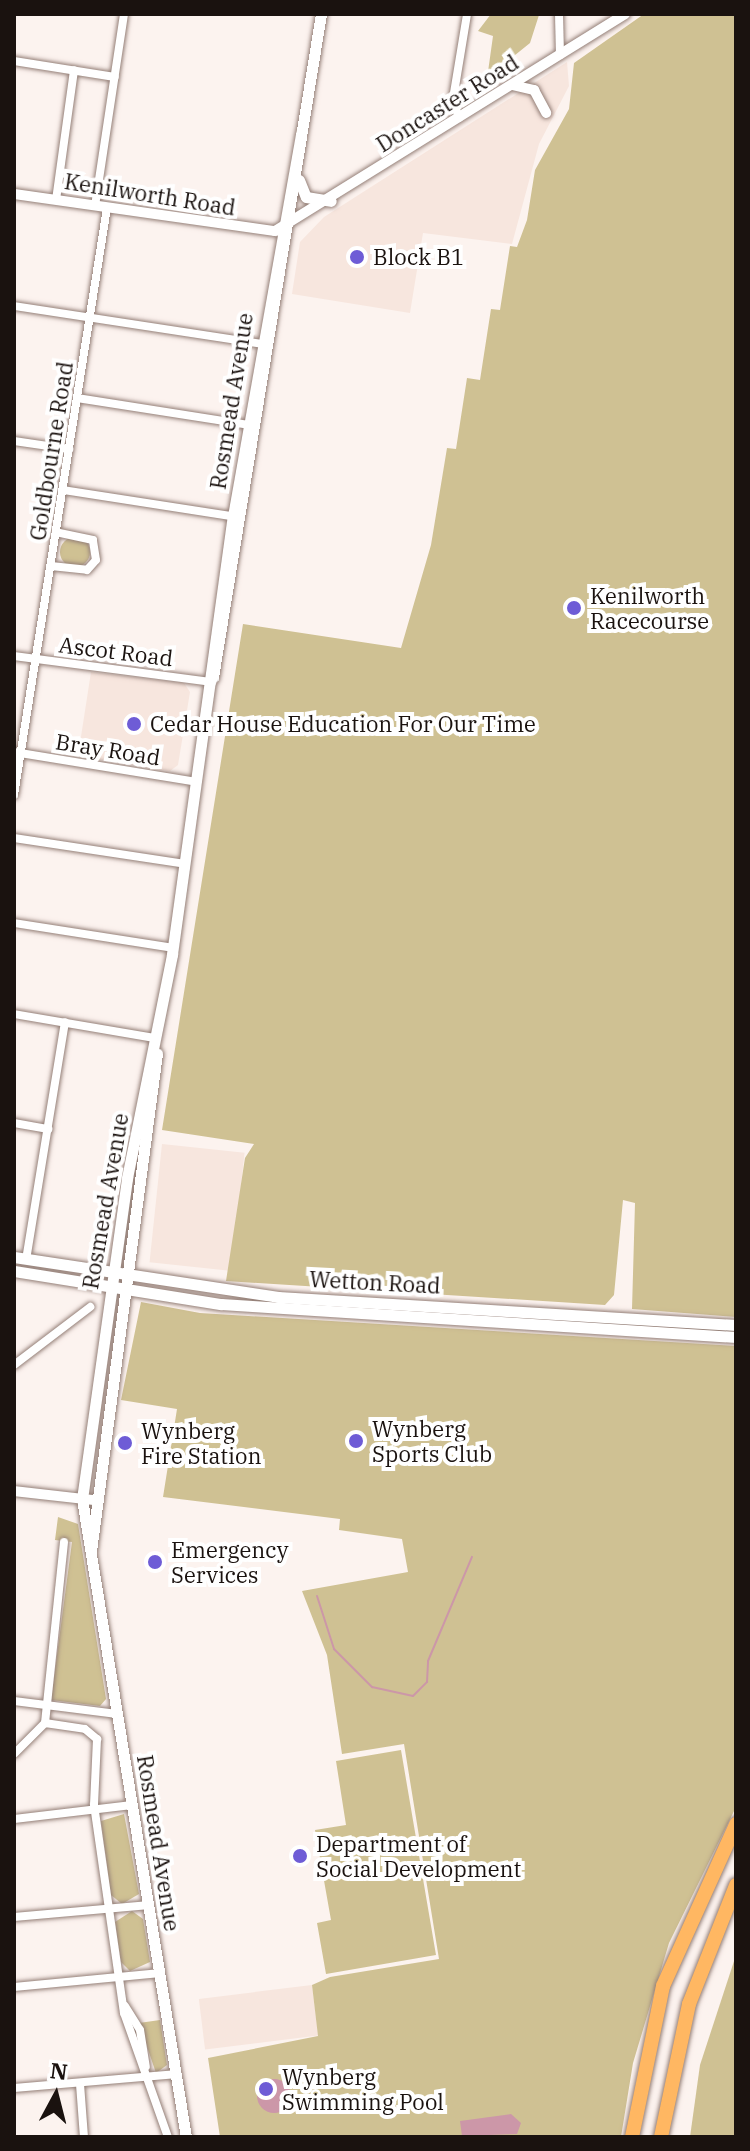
<!DOCTYPE html>
<html>
<head>
<meta charset="utf-8">
<style>
  body { margin:0 }
  #map { position:relative; width:750px; height:2151px; overflow:hidden; background:#fcf3ef; font-family:"IBM Plex Serif",serif }
  div>[style] { position:absolute }
  [style*='--x'] { left:calc(var(--x)*1px); top:calc(var(--y)*1px); width:calc(var(--w)*1px); rotate:calc(var(--a)*1deg) }
  .built>* { inset:0; background:#f7e6de; transform-origin:0 0 }
  .green>* { inset:0; background:#cfc193 }
  .round { border-radius:50% }
  .water>* { inset:0; background:#cc97a8 }
  .stream>* { height:2px; margin:-1px; padding:0 1px; transform-origin:1px; border-radius:1px; background:#cc97a8 }
  .roads { filter:drop-shadow(0 0 2px #947f77) drop-shadow(0 0 2px #947f77) }
  .minor>* { height:8px; margin:-4px; padding:0 4px; transform-origin:4px; border-radius:4px; background:#fff }
  .tertiary>* { height:10px; margin:-5px; padding:0 5px; transform-origin:5px; border-radius:5px; background:#fff }
  .secondary>* { height:11px; margin:-5.5px; padding:0 5.5px; transform-origin:5.5px; border-radius:5.5px; background:#fff }
  .motorway>* { height:14px; margin:-7px; padding:0 7px; transform-origin:7px; border-radius:7px; background:#ffb762 }
  .dots>* { width:22px; height:22px; translate:-50% -50%; box-sizing:border-box; border:4px solid #fff; border-radius:50% }
  span { translate:-50% -50%; white-space:nowrap; text-align:center; line-height:1.15; -webkit-text-stroke:8px #fff; paint-order:stroke }
  .street-label { font-size:22px; color:#1a120f }
  .poi-label { font-size:22px; color:#1a120f }
  .left { translate:0 -50%; text-align:left }
  .frame { position:absolute; inset:0; border:16px solid #1a120f; pointer-events:none }
  .north { position:absolute; left:16px; top:2055px; width:80px; height:80px; -webkit-text-stroke:6px #fff; paint-order:stroke; rotate:7deg; font-size:22px; font-weight:700; line-height:32px; text-align:center; color:#1a120f }
  .north::after { content:''; display:block; margin:auto; width:28px; height:36px; background:#1a120f; clip-path:polygon(50% 0,100% 100%,50% 72%,0 100%) }
</style>
</head>
<body>
<div id="map">
  <div class="built">
    <div style="clip-path:polygon(567px 62px,569px 86px,539px 144px,512px 244px,423px 233px,410px 313px,292px 294px,300px 242px,324px 217px)"></div>
    <div style="clip-path:polygon(91px 672px,184px 683px,190px 692px,178px 765px,170px 771px,78px 756px)"></div>
    <div style="left:162px;top:1144px;width:83px;height:119px;rotate:6deg"></div>
    <div style="left:312px;top:1985px;width:51px;height:114px;rotate:83deg"></div>
  </div>
  <div class="green">
    <div style="clip-path:polygon(491px 14px,539px 15px,530px 43px,504px 64px,506px 76px,486px 86px,493px 36px,478px 31px)"></div>
    <div style="clip-path:polygon(644px 14px,736px 14px,736px 1317px,632px 1309px,635px 1203px,623px 1200px,614px 1295px,605px 1305px,226px 1281px,245px 1158px,254px 1144px,162px 1130px,243px 624px,401px 648px,431px 545px,447px 448px,456px 449px,467px 378px,480px 380px,491px 309px,500px 310px,510px 246px,517px 247px,527px 220px,535px 170px,569px 109px,574px 63px)"></div>
    <div class="round" style="left:60px;top:537px;width:30px;height:30px"></div>
    <div style="clip-path:polygon(141px 1302px,200px 1313px,736px 1346px,736px 1807px,669px 1943px,633px 2063px,621px 2137px,220px 2137px,208px 2058px,318px 2036px,312px 1985px,330px 1977px,439px 1959px,404px 1744px,342px 1754px,327px 1655px,302px 1591px,408px 1572px,402px 1539px,339px 1530px,340px 1519px,163px 1497px,177px 1409px,121px 1400px)"></div>
    <div style="clip-path:polygon(58px 1517px,78px 1524px,106px 1699px,100px 1706px,51px 1700px,72px 1542px,55px 1540px)"></div>
    <div style="clip-path:polygon(401px 1750px,436px 1955px,326px 1974px,317px 1923px,331px 1920px,315px 1830px,346px 1825px,336px 1761px)"></div>
    <div style="clip-path:polygon(124px 1814px,139px 1894px,122px 1904px,111px 1895px,101px 1821px)"></div>
    <div style="clip-path:polygon(132px 1911px,143px 1919px,150px 1962px,130px 1971px,121px 1962px,115px 1922px)"></div>
    <div style="clip-path:polygon(736px 1955px,736px 2137px,690px 2137px,700px 2065px)"></div>
    <div style="clip-path:polygon(160px 2020px,167px 2065px,156px 2073px,139px 2023px)"></div>
  </div>
  <div class="water">
    <div class="round" style="left:257px;top:2079px;width:34px;height:34px"></div>
    <div style="clip-path:polygon(511px 2114px,521px 2123px,517px 2134px,462px 2136px,460px 2121px)"></div>
  </div>
  <div class="stream">
    <div style="--x:317;--y:1596;--w:56;--a:72.2"></div>
    <div style="--x:334;--y:1649;--w:54;--a:45"></div>
    <div style="--x:372;--y:1687;--w:42;--a:12.4"></div>
    <div style="--x:413;--y:1696;--w:20;--a:-45"></div>
    <div style="--x:427;--y:1682;--w:21;--a:-87"></div>
    <div style="--x:428;--y:1661;--w:113;--a:-67.1"></div>
  </div>
  <div class="roads">
    <div class="minor">
      <div style="--x:559;--y:14;--w:41;--a:88.6"></div>
      <div style="--x:14;--y:61;--w:102;--a:9"></div>
      <div style="--x:459;--y:118;--w:20;--a:-108"></div>
      <div style="--x:453;--y:99;--w:86;--a:-80.6"></div>
      <div style="--x:56;--y:200;--w:131;--a:-82.1"></div>
      <div style="--x:95;--y:206;--w:194;--a:-81.4"></div>
      <div style="--x:14;--y:306;--w:250;--a:8.7"></div>
      <div style="--x:77;--y:398;--w:180;--a:8.9"></div>
      <div style="--x:14;--y:441;--w:56;--a:8.3"></div>
      <div style="--x:63;--y:490;--w:177;--a:8.8"></div>
      <div style="--x:51;--y:566;--w:36;--a:6"></div>
      <div style="--x:87;--y:570;--w:13;--a:-48"></div>
      <div style="--x:96;--y:560;--w:20;--a:-99"></div>
      <div style="--x:93;--y:540;--w:38;--a:-168"></div>
      <div style="--x:14;--y:656;--w:200;--a:7.5"></div>
      <div style="--x:14;--y:752;--w:185;--a:9.3"></div>
      <div style="--x:14;--y:795;--w:594;--a:-81"></div>
      <div style="--x:14;--y:838;--w:173;--a:8.6"></div>
      <div style="--x:14;--y:923;--w:161;--a:8.9"></div>
      <div style="--x:14;--y:1014;--w:143;--a:9.7"></div>
      <div style="--x:14;--y:1123;--w:35;--a:10"></div>
      <div style="--x:26;--y:1260;--w:241;--a:-80.7"></div>
      <div style="--x:14;--y:1365;--w:96;--a:-37.3"></div>
      <div style="--x:14;--y:1701;--w:104;--a:7.2"></div>
      <div style="--x:45;--y:1723;--w:40;--a:8.5"></div>
      <div style="--x:85;--y:1729;--w:16;--a:40"></div>
      <div style="--x:97;--y:1739;--w:66;--a:92.6"></div>
      <div style="--x:94;--y:1805;--w:210;--a:81.8"></div>
      <div style="--x:124;--y:2013;--w:132;--a:70.5"></div>
      <div style="--x:14;--y:1754;--w:44;--a:-45"></div>
      <div style="--x:45;--y:1723;--w:182;--a:-84"></div>
      <div style="--x:14;--y:1819;--w:119;--a:-6.8"></div>
      <div style="--x:14;--y:1917;--w:136;--a:-5.1"></div>
      <div style="--x:14;--y:1987;--w:147;--a:-5.5"></div>
      <div style="--x:125;--y:2006;--w:28;--a:58"></div>
      <div style="--x:140;--y:2030;--w:37;--a:81"></div>
      <div style="--x:80;--y:2084;--w:53;--a:85.7"></div>
      <div style="--x:14;--y:2088;--w:164;--a:-4.9"></div>
    </div>
    <div class="tertiary">
      <div style="--x:512;--y:85;--w:23;--a:13"></div>
      <div style="--x:534;--y:90;--w:26;--a:62"></div>
      <div style="--x:14;--y:194;--w:264;--a:8.1"></div>
      <div style="--x:275;--y:231;--w:412;--a:-31.8"></div>
      <div style="--x:14;--y:1491;--w:80;--a:6.5"></div>
    </div>
    <div class="secondary">
      <div style="--x:299;--y:180;--w:18;--a:68"></div>
      <div style="--x:306;--y:197;--w:25;--a:9"></div>
      <div style="--x:213;--y:677;--w:672;--a:-80.75"></div>
      <div style="--x:14;--y:1257;--w:267;--a:8.6"></div>
      <div style="--x:278;--y:1297;--w:459;--a:3.5"></div>
      <div style="--x:14;--y:1271;--w:210;--a:9.1"></div>
      <div style="--x:221;--y:1304;--w:516;--a:3.67"></div>
      <div style="--x:91;--y:1551;--w:502;--a:-82.45"></div>
      <div style="--x:186;--y:2137;--w:646;--a:-99.26"></div>
      <div style="--x:82;--y:1499;--w:324;--a:-82"></div>
      <div style="--x:127;--y:1178;--w:228;--a:-78.6"></div>
      <div style="--x:172;--y:954;--w:442;--a:-82.1"></div>
      <div style="--x:233;--y:516;--w:389;--a:-79.9"></div>
    </div>
    <div class="motorway">
      <div style="--x:632;--y:2137;--w:154;--a:-78.4"></div>
      <div style="--x:663;--y:1986;--w:178;--a:-65.7"></div>
      <div style="--x:661;--y:2137;--w:136;--a:-78.1"></div>
      <div style="--x:689;--y:2004;--w:128;--a:-68.4"></div>
    </div>
  </div>
  <div class="dots">
    <div style="left:357px;top:257px;background:#6e5cd6"></div>
    <div style="left:574px;top:608px;background:#6e5cd6"></div>
    <div style="left:134px;top:724px;background:#6e5cd6"></div>
    <div style="left:356px;top:1441px;background:#6e5cd6"></div>
    <div style="left:125px;top:1443px;background:#6e5cd6"></div>
    <div style="left:155px;top:1562px;background:#6e5cd6"></div>
    <div style="left:300px;top:1856px;background:#6e5cd6"></div>
    <div style="left:266px;top:2089px;background:#6e5cd6"></div>
  </div>
  <div class="street-label">
    <span style="left:447px;top:103px;rotate:-32deg">Doncaster Road</span>
    <span style="left:150px;top:194px;rotate:9deg">Kenilworth Road</span>
    <span style="left:231px;top:401px;rotate:-81deg">Rosmead Avenue</span>
    <span style="left:51px;top:451px;rotate:-81deg">Goldbourne Road</span>
    <span style="left:116px;top:651px;rotate:7deg">Ascot Road</span>
    <span style="left:108px;top:749px;rotate:9deg">Bray Road</span>
    <span style="left:105px;top:1201px;rotate:-80deg">Rosmead Avenue</span>
    <span style="left:375px;top:1282px;rotate:3deg">Wetton Road</span>
    <span style="left:159px;top:1843px;rotate:81deg">Rosmead Avenue</span>
  </div>
  <div class="poi-label">
    <span class="left" style="left:373px;top:257px">Block B1</span>
    <span class="left" style="left:590px;top:608px">Kenilworth<br>Racecourse</span>
    <span class="left" style="left:150px;top:724px">Cedar House Education For Our Time</span>
    <span class="left" style="left:372px;top:1441px">Wynberg<br>Sports Club</span>
    <span class="left" style="left:141px;top:1443px">Wynberg<br>Fire Station</span>
    <span class="left" style="left:171px;top:1562px">Emergency<br>Services</span>
    <span class="left" style="left:316px;top:1856px">Department of<br>Social Development</span>
    <span class="left" style="left:282px;top:2089px">Wynberg<br>Swimming Pool</span>
  </div>
  <div class="frame"></div>
  <div class="north">N</div>
</div>
</body>
</html>
